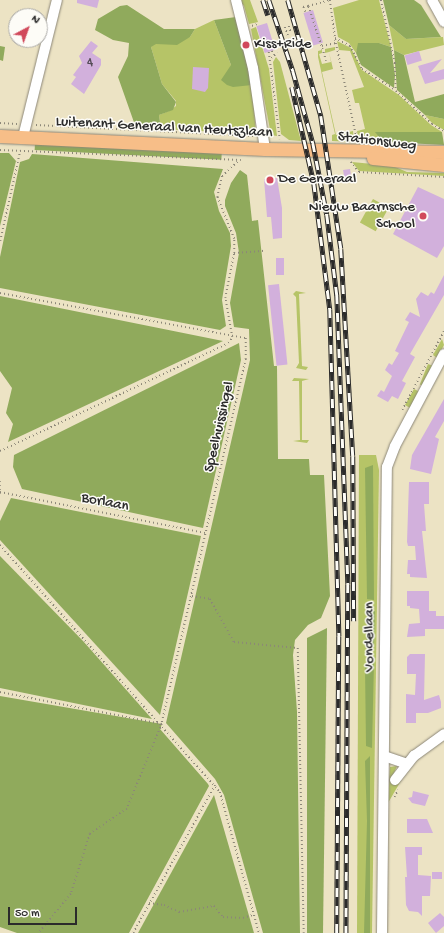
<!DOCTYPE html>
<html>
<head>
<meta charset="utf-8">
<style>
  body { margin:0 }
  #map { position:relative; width:444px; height:933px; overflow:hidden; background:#ece3c4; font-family:"Gochi Hand",sans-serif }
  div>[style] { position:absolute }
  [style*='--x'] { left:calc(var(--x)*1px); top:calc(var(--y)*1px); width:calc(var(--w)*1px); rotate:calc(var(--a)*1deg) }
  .green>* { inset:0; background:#b6c467; transform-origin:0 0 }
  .forest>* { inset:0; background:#90aa5c; transform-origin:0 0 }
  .building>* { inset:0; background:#d2b0dc; transform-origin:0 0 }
  .path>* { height:1.5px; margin-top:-0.75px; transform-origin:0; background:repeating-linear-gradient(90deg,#8c8778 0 1px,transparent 0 4px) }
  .roads { filter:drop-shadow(0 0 1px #8c8778) drop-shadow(0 0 1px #8c8778) }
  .minor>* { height:10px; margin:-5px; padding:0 5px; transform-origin:5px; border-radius:5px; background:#fff }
  .major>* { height:13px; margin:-6.5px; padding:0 6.5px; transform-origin:6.5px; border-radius:6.5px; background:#f7be88 }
  .rail>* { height:4.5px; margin-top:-2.25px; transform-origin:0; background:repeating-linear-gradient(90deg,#fdfcf7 0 9px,#2b2b2b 0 18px); box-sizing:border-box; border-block:1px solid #2b2b2b }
  .dots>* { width:11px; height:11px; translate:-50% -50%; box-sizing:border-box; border:2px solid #fdfcf7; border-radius:50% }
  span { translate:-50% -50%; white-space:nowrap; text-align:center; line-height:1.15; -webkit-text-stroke:3px #fdfcf7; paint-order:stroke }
  .number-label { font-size:13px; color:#554c57 }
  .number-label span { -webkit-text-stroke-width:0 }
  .poi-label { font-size:15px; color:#2b2b2b }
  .left { translate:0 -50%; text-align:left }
  .right { translate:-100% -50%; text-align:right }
  .street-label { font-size:15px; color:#2b2b2b }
  .north { position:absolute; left:8px; top:8px; width:40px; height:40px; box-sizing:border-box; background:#fdfcf7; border:1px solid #a9a8a5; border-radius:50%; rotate:41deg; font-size:11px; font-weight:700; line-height:16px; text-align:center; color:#2b2b2b }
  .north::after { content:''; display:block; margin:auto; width:14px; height:18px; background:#d1495b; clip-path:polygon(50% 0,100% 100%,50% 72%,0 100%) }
  .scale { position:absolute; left:8px; top:907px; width:69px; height:18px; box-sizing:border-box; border:2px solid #2b2b2b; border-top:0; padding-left:5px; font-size:12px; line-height:14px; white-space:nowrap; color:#2b2b2b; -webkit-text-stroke:3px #fdfcf7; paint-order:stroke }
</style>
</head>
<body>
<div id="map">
  <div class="green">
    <div style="clip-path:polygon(239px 0,250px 0,258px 22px,249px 24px,244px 6px)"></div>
    <div style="clip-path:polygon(359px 0,379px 0,391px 47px,379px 43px,359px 43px,356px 53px,349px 43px,338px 37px,333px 8px)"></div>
    <div style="clip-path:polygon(214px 20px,231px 65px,227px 85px,252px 85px,256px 134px,161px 129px,159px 115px,169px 111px,176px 106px,176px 101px,162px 84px,151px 47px,152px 44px,190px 37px,195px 29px)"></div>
    <div style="clip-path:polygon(389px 25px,406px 39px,443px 37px,444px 45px,404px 55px,394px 50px)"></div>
    <div style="clip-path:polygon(256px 27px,269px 69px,277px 136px,271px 135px,251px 29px)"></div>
    <div style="clip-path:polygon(337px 41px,351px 48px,362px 70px,399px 95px,431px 125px,442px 132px,376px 132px,382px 142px,359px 142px,357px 131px,365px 129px,359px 103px,355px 103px,352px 90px,364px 87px,350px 51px,339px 50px)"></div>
    <div style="clip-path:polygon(335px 47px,335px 50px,329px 52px,333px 69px,322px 72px,336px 135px,353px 131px,354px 142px,332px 141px,332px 135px,335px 134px,318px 57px,318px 51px,322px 50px,322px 53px,319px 54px,322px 64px,331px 62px,329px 52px,325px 53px,325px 49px)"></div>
    <div style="clip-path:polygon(276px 57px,280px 62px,301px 141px,289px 140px,281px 134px,273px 62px)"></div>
    <div style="clip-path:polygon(425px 115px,444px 119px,444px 130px,432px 123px)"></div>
    <div style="clip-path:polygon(352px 162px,393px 166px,407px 172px,444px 173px,444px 176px,359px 171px)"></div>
    <div style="left:373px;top:199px;width:18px;height:27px;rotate:29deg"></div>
    <div style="clip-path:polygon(296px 291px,306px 293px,299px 294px,302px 366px,308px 367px,306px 370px,296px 368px,299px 363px,296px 297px,293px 294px)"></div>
    <div style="clip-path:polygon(442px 339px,444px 345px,437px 358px,433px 355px)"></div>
    <div style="left:428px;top:364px;width:5px;height:22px;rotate:22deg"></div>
    <div style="clip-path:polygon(294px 378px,309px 379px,302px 381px,302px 440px,309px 440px,307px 443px,293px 441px,300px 440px,299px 381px,292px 381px)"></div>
    <div style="clip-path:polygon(414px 389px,420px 392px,410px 408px,405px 405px)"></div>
    <div style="clip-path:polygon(359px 455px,376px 455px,379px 470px,372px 933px,357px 933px)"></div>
    <div style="clip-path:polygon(397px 766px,391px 780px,402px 779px,388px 803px,390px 767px)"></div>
  </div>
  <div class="forest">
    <div style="clip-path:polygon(383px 0,414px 0,421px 5px,441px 37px,406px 39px,389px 25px)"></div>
    <div style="clip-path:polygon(127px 5px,164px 29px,195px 29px,190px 37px,177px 45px,156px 44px,151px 47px,162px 84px,176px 102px,173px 110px,159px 115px,161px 129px,136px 128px,118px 77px,128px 56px,129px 43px,113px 40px,95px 30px,98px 19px,120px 6px)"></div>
    <div style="clip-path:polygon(236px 17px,252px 85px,233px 87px,227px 85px,221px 80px,231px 65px,214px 20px)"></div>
    <div style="clip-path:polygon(358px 43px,379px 43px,391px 47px,395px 75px,394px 88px,361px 65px,356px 53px)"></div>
    <div style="clip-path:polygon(0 46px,5px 47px,3px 61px,0 60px)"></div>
    <div style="clip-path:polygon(394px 50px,404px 55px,415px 102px,444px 94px,444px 119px,425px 115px,397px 90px)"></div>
    <div style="clip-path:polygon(375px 132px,442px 132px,444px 145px,387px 142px,382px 141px)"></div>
    <div style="left:35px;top:143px;width:187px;height:7px;rotate:3deg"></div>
    <div style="clip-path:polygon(0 153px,9px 153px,16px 161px,0 226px)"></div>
    <div style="clip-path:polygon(32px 154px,223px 169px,214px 192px,219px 211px,230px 233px,231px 246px,222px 300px,226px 326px,220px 330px,0 288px,0 257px,20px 162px,29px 159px)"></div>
    <div style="clip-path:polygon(240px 170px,247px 175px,252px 221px,258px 220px,274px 366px,277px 366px,278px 459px,309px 459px,310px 475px,324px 475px,330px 596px,321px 618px,308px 625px,295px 640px,293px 655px,297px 712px,300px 933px,263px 933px,224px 795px,215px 779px,166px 723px,250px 360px,249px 329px,234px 327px,230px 303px,239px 253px,236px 233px,225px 206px,225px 200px,231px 183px)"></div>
    <div style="clip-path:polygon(0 296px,223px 341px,8px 442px,13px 424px,6px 413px,12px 388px,0 371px)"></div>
    <div style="clip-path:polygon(239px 343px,241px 360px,203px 528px,22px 489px,13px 467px,14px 455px)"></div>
    <div style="clip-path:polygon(373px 465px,374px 600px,367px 599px,365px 468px)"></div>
    <div style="clip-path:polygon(11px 498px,201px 536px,160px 715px,0 540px,0 521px)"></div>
    <div style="clip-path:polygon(0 556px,83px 641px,152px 719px,0 688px)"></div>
    <div style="clip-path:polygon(368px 611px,375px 611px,374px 645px,366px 643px)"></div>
    <div style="clip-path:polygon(327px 628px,323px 933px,307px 933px,307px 638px)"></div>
    <div style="clip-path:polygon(374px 661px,372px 748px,366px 746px,365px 666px)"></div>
    <div style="clip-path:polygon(0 696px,162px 724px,160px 729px,208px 784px,209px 786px,129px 933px,17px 933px,0 927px)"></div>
    <div style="clip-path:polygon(370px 756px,370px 933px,364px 933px,367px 821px,365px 761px)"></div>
    <div style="clip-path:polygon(214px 795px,254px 933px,138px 933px)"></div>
  </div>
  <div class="building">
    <div style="clip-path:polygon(77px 0,99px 0,97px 8px,77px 3px)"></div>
    <div style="left:313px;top:10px;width:34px;height:10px;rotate:73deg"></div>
    <div style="left:267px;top:23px;width:28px;height:11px;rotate:73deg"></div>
    <div style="clip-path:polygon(91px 41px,98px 46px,92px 53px,101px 59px,101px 65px,84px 94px,71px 84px,76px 77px,73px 75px,82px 63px,79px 56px)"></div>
    <div style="left:419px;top:51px;width:10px;height:15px;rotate:73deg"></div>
    <div style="clip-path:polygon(442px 59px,430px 73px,444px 69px,444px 79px,425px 84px,418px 66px)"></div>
    <div style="clip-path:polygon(193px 67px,209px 68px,208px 88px,205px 92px,192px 89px)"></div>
    <div style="left:350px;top:169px;width:12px;height:7px;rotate:81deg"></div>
    <div style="clip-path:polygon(277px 178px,282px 208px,282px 238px,273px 239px,271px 217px,267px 217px,264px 179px)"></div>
    <div style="clip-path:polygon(418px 187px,444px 199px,444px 246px,437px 258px,393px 234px)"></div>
    <div style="left:276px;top:258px;width:8px;height:17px"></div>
    <div style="clip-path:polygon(444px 275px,444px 295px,410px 354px,415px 357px,402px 381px,406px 383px,398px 399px,392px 396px,388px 402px,377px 396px,381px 390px,384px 392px,392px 376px,385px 370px,389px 363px,392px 365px,399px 353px,395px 351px,409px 322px,405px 320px,410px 312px,420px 317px,416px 299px,421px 292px,428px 296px,431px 292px,434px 294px)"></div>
    <div style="left:279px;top:284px;width:81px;height:11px;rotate:84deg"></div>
    <div style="clip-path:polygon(444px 399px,444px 421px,435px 437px,439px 439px,431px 474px,410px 469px,412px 455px)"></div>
    <div style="clip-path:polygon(409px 482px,429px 482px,429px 504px,424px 504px,426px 531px,422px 531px,427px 578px,410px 577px,410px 574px,407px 574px,408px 560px,416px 560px,415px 546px,408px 546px,407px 542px)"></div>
    <div style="clip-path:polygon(407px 591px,429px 591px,429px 611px,436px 611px,436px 616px,444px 616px,444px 629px,425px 629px,425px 636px,407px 637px,409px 624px,420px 623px,419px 609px,410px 608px,410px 606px,407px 606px)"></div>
    <div style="clip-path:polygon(410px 654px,425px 654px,424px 700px,439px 695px,441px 702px,441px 708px,428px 713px,416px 713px,416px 723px,406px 723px,406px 694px,415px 695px,416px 674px,407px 674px,407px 657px)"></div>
    <div style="clip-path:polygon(413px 791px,429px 795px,425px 806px,412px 803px,408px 798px,412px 797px)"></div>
    <div style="clip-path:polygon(407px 819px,427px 819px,433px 833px,407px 833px)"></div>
    <div style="clip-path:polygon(405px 847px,422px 847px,422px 855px,418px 855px,418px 875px,431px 876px,430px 896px,422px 896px,422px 916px,418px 912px,409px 911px,406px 905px,405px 877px,407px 877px)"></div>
    <div style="left:432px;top:872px;width:10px;height:7px"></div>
    <div style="clip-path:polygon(440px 913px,444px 917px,444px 926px,436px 933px,428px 923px)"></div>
  </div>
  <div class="path">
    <div style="--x:330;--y:0;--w:43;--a:82.1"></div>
    <div style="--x:336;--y:43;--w:98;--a:77.7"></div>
    <div style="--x:381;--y:0;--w:65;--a:77.5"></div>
    <div style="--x:395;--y:63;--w:28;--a:88"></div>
    <div style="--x:396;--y:91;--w:49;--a:42.5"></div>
    <div style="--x:432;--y:124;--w:14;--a:30"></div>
    <div style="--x:305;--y:12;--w:5;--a:-112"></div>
    <div style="--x:303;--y:7;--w:5;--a:-11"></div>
    <div style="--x:252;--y:26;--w:5;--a:-22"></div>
    <div style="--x:289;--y:26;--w:7;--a:74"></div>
    <div style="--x:285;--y:27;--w:12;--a:70"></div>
    <div style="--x:335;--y:38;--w:17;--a:28"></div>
    <div style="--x:350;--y:46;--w:26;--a:62"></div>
    <div style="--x:362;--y:69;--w:39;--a:32"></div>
    <div style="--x:322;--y:46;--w:14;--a:-12"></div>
    <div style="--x:272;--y:51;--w:4;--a:63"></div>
    <div style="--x:269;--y:52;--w:88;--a:82.8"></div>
    <div style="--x:271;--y:58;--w:8;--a:-40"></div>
    <div style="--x:326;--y:61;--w:58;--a:-108.1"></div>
    <div style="--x:308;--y:6;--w:23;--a:-15"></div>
    <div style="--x:0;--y:123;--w:17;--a:3"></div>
    <div style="--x:36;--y:125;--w:218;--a:2.9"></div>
    <div style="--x:0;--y:150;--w:241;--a:2.4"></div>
    <div style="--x:351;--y:162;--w:13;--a:51"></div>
    <div style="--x:359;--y:172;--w:85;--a:3.4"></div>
    <div style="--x:0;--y:241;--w:92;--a:-77.5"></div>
    <div style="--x:234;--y:253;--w:31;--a:-4"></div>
    <div style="--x:0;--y:293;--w:250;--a:10.4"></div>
    <div style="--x:246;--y:338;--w:21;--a:90"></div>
    <div style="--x:246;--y:359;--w:375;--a:103"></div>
    <div style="--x:162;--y:724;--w:92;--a:112.4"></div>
    <div style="--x:127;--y:809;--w:45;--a:146"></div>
    <div style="--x:90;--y:834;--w:63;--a:107.6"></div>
    <div style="--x:71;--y:894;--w:50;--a:129.4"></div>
    <div style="--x:232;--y:337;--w:40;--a:-100"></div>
    <div style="--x:225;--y:298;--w:46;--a:-78.7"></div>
    <div style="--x:234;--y:253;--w:14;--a:-90"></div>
    <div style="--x:234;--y:239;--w:45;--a:-112"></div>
    <div style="--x:217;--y:197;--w:22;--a:-77"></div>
    <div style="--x:222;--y:176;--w:22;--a:-43"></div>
    <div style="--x:402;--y:410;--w:89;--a:-62"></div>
    <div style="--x:0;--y:451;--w:252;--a:-25.3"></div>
    <div style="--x:228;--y:343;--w:8;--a:-50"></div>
    <div style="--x:0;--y:481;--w:13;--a:90"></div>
    <div style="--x:0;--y:492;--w:210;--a:11.3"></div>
    <div style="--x:0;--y:545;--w:331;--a:48.3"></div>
    <div style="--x:220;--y:792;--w:146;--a:74.5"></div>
    <div style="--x:192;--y:596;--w:18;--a:9"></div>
    <div style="--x:210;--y:599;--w:49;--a:60.8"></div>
    <div style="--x:234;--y:642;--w:64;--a:5.4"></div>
    <div style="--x:298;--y:648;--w:285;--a:88.8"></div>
    <div style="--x:0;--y:692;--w:165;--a:11.2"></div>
    <div style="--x:394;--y:797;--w:8;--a:-60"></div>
    <div style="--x:149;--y:903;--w:15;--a:8"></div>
    <div style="--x:164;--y:905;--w:17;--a:25"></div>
    <div style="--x:179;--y:912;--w:36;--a:-10"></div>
    <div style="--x:214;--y:906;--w:14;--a:51"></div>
    <div style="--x:223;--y:917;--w:20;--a:3"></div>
    <div style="--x:243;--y:918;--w:10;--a:-17"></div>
    <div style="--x:133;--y:933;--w:169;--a:-61"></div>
  </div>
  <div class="roads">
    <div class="minor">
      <div style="--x:236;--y:0;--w:70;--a:76"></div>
      <div style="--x:253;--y:68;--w:82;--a:81.6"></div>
      <div style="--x:432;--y:0;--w:25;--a:61"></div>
      <div style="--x:23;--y:137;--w:141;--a:-76.1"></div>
      <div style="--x:384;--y:756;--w:24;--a:19"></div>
      <div style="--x:395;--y:780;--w:31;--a:-52"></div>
      <div style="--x:414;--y:756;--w:37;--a:-36"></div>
      <div style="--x:382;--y:933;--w:466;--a:-89.4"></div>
      <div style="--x:387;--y:467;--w:22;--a:-69"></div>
      <div style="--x:395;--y:446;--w:104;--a:-62"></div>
    </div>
    <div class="major">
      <div style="--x:0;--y:136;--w:265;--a:2.8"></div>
      <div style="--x:265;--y:149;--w:179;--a:1"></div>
      <div style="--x:373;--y:158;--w:71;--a:5.6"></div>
    </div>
  </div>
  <div class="rail">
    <div style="--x:263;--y:0;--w:16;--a:72"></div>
    <div style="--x:269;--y:0;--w:75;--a:71.3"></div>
    <div style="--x:293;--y:71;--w:75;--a:74.5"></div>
    <div style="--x:313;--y:143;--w:73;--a:79"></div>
    <div style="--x:327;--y:215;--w:81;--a:82.9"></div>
    <div style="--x:337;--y:295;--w:289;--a:87.8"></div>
    <div style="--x:348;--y:584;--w:349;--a:90.3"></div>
    <div style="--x:288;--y:0;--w:121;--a:74.1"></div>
    <div style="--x:321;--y:116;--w:134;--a:81.4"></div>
    <div style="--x:341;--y:249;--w:207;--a:86.7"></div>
    <div style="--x:353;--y:456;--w:165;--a:89.7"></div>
    <div style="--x:292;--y:87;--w:98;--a:77.1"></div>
    <div style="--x:314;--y:183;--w:127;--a:82.8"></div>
    <div style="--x:330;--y:309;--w:327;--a:88.4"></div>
    <div style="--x:339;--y:636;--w:297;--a:90.4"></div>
  </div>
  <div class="dots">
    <div style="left:246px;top:45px;background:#d1495b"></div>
    <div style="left:270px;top:180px;background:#d1495b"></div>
    <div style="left:423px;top:216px;background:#d1495b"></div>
  </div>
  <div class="number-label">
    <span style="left:90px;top:63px">4</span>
  </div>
  <div class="poi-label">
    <span class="left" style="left:254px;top:45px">Kiss+Ride</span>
    <span class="left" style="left:278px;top:180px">De Generaal</span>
    <span class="right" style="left:415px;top:216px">Nieuw Baarnsche<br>School</span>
  </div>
  <div class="street-label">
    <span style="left:164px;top:128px;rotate:3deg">Luitenant Generaal van Heutszlaan</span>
    <span style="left:377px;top:142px;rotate:7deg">Stationsweg</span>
    <span style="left:220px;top:427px;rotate:-77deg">Speelhuissingel</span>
    <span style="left:105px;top:503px;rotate:11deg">Borlaan</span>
    <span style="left:370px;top:637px;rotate:-90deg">Vondellaan</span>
  </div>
  <div class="north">N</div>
  <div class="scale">50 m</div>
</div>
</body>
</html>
